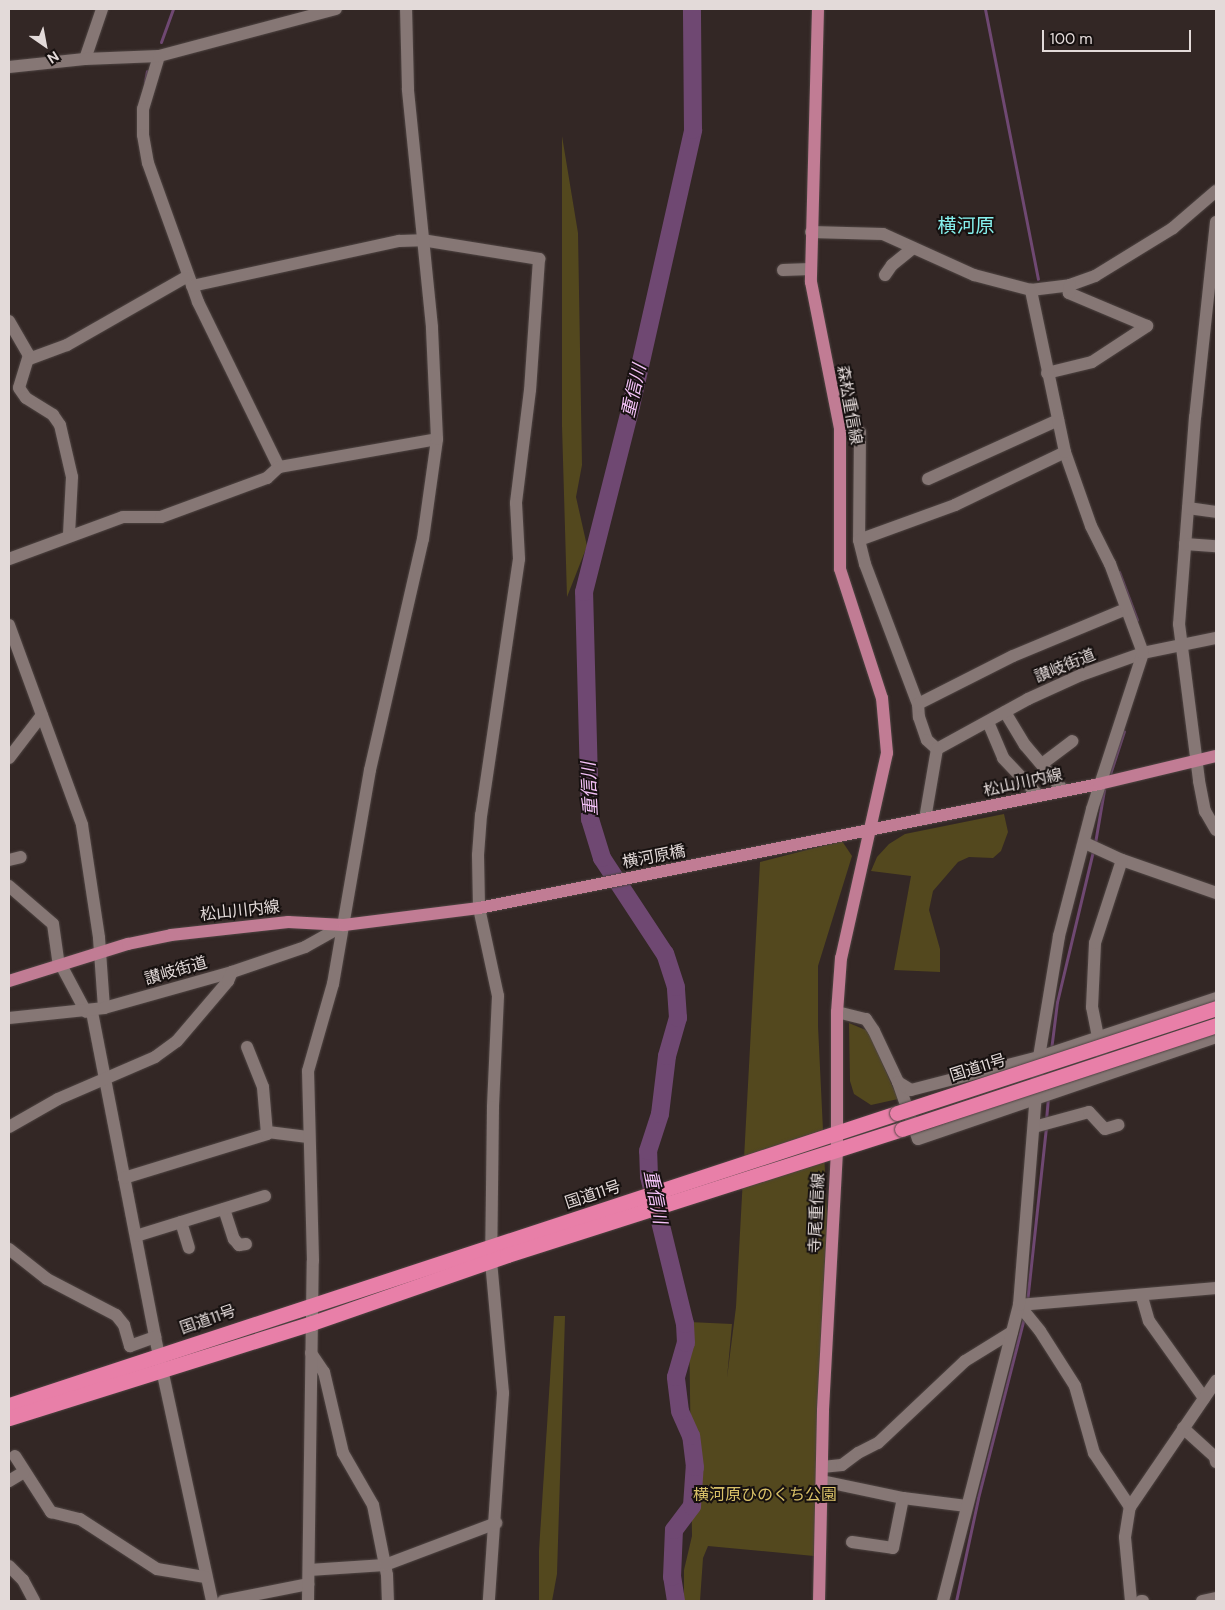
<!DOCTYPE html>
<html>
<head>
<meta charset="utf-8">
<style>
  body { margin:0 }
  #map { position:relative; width:1225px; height:1610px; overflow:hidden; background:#332725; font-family:"DM Sans","Noto Sans JP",sans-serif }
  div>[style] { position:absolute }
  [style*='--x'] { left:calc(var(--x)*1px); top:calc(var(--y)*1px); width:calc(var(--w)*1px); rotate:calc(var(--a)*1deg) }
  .green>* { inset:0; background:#53481e }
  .stream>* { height:3px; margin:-1.5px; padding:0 1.5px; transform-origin:1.5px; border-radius:1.5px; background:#6f4872 }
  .river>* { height:18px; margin:-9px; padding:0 9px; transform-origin:9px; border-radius:9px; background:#6f4872 }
  .roads { filter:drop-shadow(0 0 1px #4f4543) drop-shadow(0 0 1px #4f4543) }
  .minor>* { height:12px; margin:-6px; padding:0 6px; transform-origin:6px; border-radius:6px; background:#867775 }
  .major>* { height:12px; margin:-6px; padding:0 6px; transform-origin:6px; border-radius:6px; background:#c17c94 }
  .highway>* { height:15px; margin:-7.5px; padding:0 7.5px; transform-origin:7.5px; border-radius:7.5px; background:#e87fa8 }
  .bridges { filter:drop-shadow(0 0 1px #4f4543) drop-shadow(0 0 1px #4f4543) }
  .highway-bridge>* { height:15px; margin:-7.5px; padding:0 7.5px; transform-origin:7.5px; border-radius:7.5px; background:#e87fa8 }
  span { translate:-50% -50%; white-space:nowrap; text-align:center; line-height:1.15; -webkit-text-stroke:4px #171110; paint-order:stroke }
  .street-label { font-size:16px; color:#e3dad9 }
  .park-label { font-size:16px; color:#d9c168 }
  .water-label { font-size:18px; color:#f4c2f8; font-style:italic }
  .quarter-label { font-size:19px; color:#87f2ef }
  .frame { position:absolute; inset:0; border:10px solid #e3dad9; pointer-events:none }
  .north { position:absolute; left:20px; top:20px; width:50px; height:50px; -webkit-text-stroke:4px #171110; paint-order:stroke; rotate:147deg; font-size:14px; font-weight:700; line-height:20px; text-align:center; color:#e3dad9 }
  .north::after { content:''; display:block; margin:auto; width:18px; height:22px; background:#e3dad9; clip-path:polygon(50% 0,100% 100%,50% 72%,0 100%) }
  .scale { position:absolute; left:1042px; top:30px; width:149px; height:22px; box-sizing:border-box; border:2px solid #e3dad9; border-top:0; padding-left:6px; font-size:15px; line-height:18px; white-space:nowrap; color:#e3dad9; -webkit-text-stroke:4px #171110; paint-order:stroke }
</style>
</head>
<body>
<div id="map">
  <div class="green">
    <div style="clip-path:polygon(562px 136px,578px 233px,582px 465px,576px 497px,587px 546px,567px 597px,562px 426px)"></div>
    <div style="clip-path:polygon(1004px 814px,1008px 832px,1001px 851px,993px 858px,969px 857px,958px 862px,933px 891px,929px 910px,940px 949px,940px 972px,894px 970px,911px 876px,871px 871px,877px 857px,889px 844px,905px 834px)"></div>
    <div style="clip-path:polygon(842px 841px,852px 856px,818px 966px,818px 1026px,827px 1214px,814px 1556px,708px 1546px,703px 1558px,700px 1601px,684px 1601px,684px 1570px,692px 1536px,689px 1322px,732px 1324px,727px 1378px,736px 1307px,760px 862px)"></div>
    <div style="clip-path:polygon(849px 1023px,868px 1031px,898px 1099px,871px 1105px,854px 1094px,850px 1081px)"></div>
    <div style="clip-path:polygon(554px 1316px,565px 1316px,557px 1574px,552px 1601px,539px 1601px,539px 1551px)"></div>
  </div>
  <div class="stream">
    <div style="--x:985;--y:9;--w:275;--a:78.9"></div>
    <div style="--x:161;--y:42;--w:35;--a:-70"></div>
    <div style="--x:145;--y:82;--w:11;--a:-80"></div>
    <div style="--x:1119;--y:572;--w:51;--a:69.4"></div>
    <div style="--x:1109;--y:777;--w:48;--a:-71.9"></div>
    <div style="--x:1095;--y:843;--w:54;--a:-80.4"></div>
    <div style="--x:1051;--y:1050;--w:48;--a:-82.9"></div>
    <div style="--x:1057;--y:1002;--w:155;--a:-76.6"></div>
    <div style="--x:1046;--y:1120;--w:21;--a:-85"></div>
    <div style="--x:1027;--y:1302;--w:177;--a:-83.8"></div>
    <div style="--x:956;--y:1601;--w:105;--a:-77.9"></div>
    <div style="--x:978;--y:1498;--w:186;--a:-75.7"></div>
  </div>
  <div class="river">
    <div style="--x:676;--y:1601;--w:24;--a:-99"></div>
    <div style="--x:672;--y:1577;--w:47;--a:-87.6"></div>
    <div style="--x:674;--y:1530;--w:30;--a:-53"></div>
    <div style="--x:692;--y:1506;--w:39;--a:-86"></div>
    <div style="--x:695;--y:1467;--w:31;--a:-97"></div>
    <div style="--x:691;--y:1436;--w:27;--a:-114"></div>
    <div style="--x:680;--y:1411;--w:34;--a:-97"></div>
    <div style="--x:676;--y:1377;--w:35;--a:-74"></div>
    <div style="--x:686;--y:1343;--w:19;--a:-93"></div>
    <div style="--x:685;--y:1324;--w:152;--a:-103.7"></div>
    <div style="--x:649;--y:1176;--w:25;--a:-92"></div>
    <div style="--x:648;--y:1151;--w:39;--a:-72"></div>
    <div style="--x:660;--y:1114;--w:58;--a:-83.1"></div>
    <div style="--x:667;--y:1056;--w:40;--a:-74"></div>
    <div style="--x:678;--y:1018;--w:31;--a:-94"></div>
    <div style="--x:676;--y:987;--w:35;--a:-108"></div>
    <div style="--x:665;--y:954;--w:115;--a:-123.3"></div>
    <div style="--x:602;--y:858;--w:41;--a:-107.1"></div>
    <div style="--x:590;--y:819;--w:227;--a:-91.5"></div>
    <div style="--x:584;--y:592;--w:192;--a:-75.8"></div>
    <div style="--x:631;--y:406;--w:283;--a:-77.3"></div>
    <div style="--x:693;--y:130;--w:121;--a:-90.5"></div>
  </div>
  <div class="roads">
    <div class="minor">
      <div style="--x:159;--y:56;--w:55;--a:106.8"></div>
      <div style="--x:143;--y:109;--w:26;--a:90"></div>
      <div style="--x:143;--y:135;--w:28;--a:80"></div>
      <div style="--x:148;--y:163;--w:148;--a:70.2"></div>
      <div style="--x:198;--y:302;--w:184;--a:63.9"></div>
      <div style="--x:85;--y:59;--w:53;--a:-71.2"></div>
      <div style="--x:9;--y:67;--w:76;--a:-6"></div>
      <div style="--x:85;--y:59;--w:74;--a:-2.3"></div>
      <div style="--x:159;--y:56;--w:183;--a:-14.9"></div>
      <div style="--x:1216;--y:222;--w:196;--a:96.1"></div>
      <div style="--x:1195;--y:417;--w:208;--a:94.4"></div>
      <div style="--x:1179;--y:624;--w:158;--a:82.7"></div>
      <div style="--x:1199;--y:781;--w:31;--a:79"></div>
      <div style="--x:1205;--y:811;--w:22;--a:60"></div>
      <div style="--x:811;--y:232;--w:72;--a:1.6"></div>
      <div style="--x:883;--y:234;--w:100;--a:24.3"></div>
      <div style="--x:974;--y:275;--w:59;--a:14.7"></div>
      <div style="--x:1031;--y:290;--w:39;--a:-7"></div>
      <div style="--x:1070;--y:285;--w:27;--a:-20"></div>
      <div style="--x:1095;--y:276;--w:92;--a:-31.6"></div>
      <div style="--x:1173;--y:228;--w:57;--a:-40.7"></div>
      <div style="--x:783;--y:270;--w:28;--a:-2"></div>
      <div style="--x:885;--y:275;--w:12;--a:-55"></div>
      <div style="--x:892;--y:265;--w:27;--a:-39"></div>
      <div style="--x:192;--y:286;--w:212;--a:-12.3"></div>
      <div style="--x:399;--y:241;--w:23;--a:-2"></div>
      <div style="--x:422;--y:240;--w:119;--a:9.2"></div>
      <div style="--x:539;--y:259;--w:131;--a:93.9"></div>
      <div style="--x:530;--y:390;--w:114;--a:97.1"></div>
      <div style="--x:516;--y:503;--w:56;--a:86.9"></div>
      <div style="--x:519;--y:559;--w:259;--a:98.4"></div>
      <div style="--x:481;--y:815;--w:40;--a:94.3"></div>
      <div style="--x:478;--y:855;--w:53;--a:88.9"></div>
      <div style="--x:479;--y:908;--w:90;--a:77.8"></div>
      <div style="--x:498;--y:996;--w:111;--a:92.6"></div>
      <div style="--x:493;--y:1107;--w:154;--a:90.7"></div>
      <div style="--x:491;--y:1261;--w:133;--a:84.8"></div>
      <div style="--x:503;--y:1393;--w:208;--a:93.9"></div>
      <div style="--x:9;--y:321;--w:39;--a:60"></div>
      <div style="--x:29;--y:355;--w:34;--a:107"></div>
      <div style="--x:19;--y:388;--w:12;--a:55"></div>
      <div style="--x:26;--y:398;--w:32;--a:32"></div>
      <div style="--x:53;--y:415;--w:12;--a:55"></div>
      <div style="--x:60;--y:425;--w:53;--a:77"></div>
      <div style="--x:72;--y:477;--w:57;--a:93"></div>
      <div style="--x:29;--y:359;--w:40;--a:-20.2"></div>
      <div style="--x:67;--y:345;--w:139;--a:-29.7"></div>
      <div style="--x:1047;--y:373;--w:46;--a:-13.7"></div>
      <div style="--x:1092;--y:362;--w:66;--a:-33.2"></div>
      <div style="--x:1147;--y:326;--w:85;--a:-157.1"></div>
      <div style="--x:1069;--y:293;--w:8;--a:-83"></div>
      <div style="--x:860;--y:432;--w:108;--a:90.5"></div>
      <div style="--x:859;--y:540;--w:25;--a:76"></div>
      <div style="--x:865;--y:564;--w:150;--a:69.3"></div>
      <div style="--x:918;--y:704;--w:13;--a:86"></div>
      <div style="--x:919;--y:717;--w:24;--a:71"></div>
      <div style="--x:927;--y:740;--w:13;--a:42"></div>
      <div style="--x:928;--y:479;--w:143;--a:-24.4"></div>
      <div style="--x:1188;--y:508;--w:28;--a:8"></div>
      <div style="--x:859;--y:540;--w:102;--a:-20"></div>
      <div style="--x:955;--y:505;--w:122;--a:-25.7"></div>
      <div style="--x:1185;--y:544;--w:31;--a:4"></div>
      <div style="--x:9;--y:559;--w:121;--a:-20.2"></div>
      <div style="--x:123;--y:517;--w:38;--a:0"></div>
      <div style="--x:161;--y:517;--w:113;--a:-20.2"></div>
      <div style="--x:267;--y:478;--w:16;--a:-43"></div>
      <div style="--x:279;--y:467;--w:160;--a:-10"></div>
      <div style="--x:9;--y:625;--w:213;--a:69.9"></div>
      <div style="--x:82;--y:825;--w:114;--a:81.4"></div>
      <div style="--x:99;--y:938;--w:70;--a:85.9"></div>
      <div style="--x:918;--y:704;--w:106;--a:-26.8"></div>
      <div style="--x:1013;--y:656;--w:122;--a:-22.6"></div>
      <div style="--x:1005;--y:712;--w:39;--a:59"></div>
      <div style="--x:1025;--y:745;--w:60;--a:49.7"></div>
      <div style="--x:988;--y:722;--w:39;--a:67"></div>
      <div style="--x:1003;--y:758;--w:52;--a:46.5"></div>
      <div style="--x:937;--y:749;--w:104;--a:-28.8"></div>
      <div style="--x:1028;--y:699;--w:58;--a:-24.4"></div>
      <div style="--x:1081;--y:675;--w:66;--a:-19.5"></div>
      <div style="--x:1143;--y:653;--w:75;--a:-11.6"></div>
      <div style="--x:9;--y:758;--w:54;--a:-52.5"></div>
      <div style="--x:1042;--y:764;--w:38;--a:-37"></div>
      <div style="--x:925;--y:819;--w:71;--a:-80.3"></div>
      <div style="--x:1085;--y:843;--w:41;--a:24.7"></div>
      <div style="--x:1122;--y:860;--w:100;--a:19.3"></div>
      <div style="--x:9;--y:860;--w:12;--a:-14"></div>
      <div style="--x:9;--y:886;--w:58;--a:40.8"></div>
      <div style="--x:53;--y:924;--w:42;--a:81.9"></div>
      <div style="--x:61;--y:965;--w:53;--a:62"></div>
      <div style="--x:92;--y:1012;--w:331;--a:79"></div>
      <div style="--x:155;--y:1337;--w:270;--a:77.8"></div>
      <div style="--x:837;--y:1012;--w:30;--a:14"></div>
      <div style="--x:866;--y:1019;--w:14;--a:56"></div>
      <div style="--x:874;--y:1031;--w:56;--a:64.8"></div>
      <div style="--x:898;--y:1082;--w:60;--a:70.7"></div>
      <div style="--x:918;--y:1139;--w:315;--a:-18.9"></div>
      <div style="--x:9;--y:1018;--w:96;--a:-6"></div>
      <div style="--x:104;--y:1008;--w:133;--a:-15.7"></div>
      <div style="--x:232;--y:972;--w:77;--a:-18.9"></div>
      <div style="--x:305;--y:947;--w:45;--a:-29.4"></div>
      <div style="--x:1105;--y:1072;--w:66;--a:-101.3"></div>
      <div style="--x:1092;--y:1007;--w:64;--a:-87.3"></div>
      <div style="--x:1095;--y:943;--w:87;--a:-72"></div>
      <div style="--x:898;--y:1082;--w:15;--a:32"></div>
      <div style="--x:911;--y:1090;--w:132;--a:-14.5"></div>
      <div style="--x:1039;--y:1057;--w:187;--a:-18.4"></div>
      <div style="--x:9;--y:1127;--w:56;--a:-29.7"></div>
      <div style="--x:58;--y:1099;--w:106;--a:-23.4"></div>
      <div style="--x:155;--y:1057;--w:27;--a:-36"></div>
      <div style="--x:177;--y:1041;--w:79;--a:-49.6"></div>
      <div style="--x:228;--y:981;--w:10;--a:-66"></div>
      <div style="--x:1034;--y:1127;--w:57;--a:-15.3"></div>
      <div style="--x:1089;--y:1112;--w:23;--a:47"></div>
      <div style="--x:1105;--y:1129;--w:14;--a:-17"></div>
      <div style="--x:268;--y:1132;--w:40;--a:7.1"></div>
      <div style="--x:124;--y:1178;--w:150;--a:-17.1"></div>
      <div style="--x:267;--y:1134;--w:47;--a:-94.9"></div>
      <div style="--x:263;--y:1087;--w:43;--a:-111.8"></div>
      <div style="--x:224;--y:1209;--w:32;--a:72"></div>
      <div style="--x:234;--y:1239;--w:8;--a:50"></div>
      <div style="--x:239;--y:1245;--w:7;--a:-8"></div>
      <div style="--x:181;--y:1222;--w:27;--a:73"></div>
      <div style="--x:136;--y:1236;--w:135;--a:-17.2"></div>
      <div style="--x:9;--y:1249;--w:48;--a:38.3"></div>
      <div style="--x:47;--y:1279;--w:78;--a:27.6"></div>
      <div style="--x:116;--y:1315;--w:13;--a:51"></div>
      <div style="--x:124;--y:1325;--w:22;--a:74"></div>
      <div style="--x:130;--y:1346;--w:27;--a:-20"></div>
      <div style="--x:1142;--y:1297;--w:25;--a:74"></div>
      <div style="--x:1149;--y:1321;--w:95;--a:54.5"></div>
      <div style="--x:1019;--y:1305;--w:33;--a:51"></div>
      <div style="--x:1040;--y:1331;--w:65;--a:57.5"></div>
      <div style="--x:1075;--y:1386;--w:70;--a:74.2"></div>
      <div style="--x:1094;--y:1453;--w:65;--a:56.3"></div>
      <div style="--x:1019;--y:1305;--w:198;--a:-4.9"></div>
      <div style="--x:311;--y:1353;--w:23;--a:56"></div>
      <div style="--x:324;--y:1372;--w:83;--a:76.8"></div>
      <div style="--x:343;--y:1453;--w:60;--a:60"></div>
      <div style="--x:373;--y:1505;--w:71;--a:78.7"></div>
      <div style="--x:387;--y:1575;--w:26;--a:88"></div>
      <div style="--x:1183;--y:1428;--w:43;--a:42.2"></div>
      <div style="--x:1215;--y:1457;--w:5;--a:79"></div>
      <div style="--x:15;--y:1456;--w:67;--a:57.3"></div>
      <div style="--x:51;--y:1512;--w:30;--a:14"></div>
      <div style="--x:80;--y:1519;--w:92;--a:33"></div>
      <div style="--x:157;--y:1569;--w:49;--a:9.5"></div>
      <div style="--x:822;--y:1467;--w:20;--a:-6"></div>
      <div style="--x:842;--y:1465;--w:20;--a:-37"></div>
      <div style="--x:858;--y:1453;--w:22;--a:-27"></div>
      <div style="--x:878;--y:1443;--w:120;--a:-43.3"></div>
      <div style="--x:965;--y:1361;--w:55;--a:-31.7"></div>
      <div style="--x:9;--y:1481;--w:17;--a:-31"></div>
      <div style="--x:822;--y:1481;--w:83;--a:11.9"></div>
      <div style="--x:903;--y:1498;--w:64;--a:7.2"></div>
      <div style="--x:852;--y:1542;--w:41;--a:8.3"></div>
      <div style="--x:893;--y:1548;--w:51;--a:-78.7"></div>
      <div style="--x:9;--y:1566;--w:20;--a:45"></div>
      <div style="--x:23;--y:1580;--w:24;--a:62"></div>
      <div style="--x:309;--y:1570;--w:76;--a:-3.8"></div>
      <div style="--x:385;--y:1565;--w:119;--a:-20.7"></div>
      <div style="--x:223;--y:1601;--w:87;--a:-11.3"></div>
      <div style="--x:308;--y:1601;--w:340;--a:-89.2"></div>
      <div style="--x:313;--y:1261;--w:190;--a:-91.5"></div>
      <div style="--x:308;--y:1071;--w:91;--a:-74"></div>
      <div style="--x:333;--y:984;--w:217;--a:-80.2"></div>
      <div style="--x:370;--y:770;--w:237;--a:-77.1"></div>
      <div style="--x:423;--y:539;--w:101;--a:-82"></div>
      <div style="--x:437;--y:439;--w:112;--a:-92.6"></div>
      <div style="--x:432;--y:327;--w:239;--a:-95.8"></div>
      <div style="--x:408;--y:89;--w:80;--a:-91.4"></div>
      <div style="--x:943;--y:1601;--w:306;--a:-75.6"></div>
      <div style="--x:1019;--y:1305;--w:249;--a:-85.4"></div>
      <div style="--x:1039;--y:1057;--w:123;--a:-80.6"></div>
      <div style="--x:1059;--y:936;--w:131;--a:-75.4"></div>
      <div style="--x:1092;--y:809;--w:164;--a:-71.9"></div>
      <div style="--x:1143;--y:653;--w:95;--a:-110.3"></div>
      <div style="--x:1110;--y:564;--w:42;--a:-116.6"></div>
      <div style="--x:1091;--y:526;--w:78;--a:-109.4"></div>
      <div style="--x:1065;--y:452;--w:166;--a:-101.9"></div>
      <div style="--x:1131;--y:1601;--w:64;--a:-95.4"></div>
      <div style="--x:1125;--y:1537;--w:30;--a:-81"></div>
      <div style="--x:1130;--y:1507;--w:153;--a:-55.7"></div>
      <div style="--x:1141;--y:1601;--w:2;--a:0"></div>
      <div style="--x:1202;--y:1601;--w:14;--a:-12"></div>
    </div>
    <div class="major">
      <div style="--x:818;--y:9;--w:273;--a:91.5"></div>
      <div style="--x:811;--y:282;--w:149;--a:78.8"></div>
      <div style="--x:840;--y:428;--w:141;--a:90"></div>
      <div style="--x:840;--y:569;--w:136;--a:72"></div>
      <div style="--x:882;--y:698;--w:55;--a:84.8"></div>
      <div style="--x:887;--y:753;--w:210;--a:102.6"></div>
      <div style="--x:841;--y:958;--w:54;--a:94.2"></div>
      <div style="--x:837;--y:1012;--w:139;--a:90"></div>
      <div style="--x:837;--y:1151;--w:260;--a:93.1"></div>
      <div style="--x:823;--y:1411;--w:190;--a:91.2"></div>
      <div style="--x:9;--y:981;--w:125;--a:-17.3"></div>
      <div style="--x:128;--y:944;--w:44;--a:-11.8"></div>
      <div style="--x:171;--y:935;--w:118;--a:-6.3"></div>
      <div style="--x:288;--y:922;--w:56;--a:3.1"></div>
      <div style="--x:344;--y:925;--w:136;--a:-7.2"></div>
      <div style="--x:479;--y:908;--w:632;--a:-11.31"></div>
      <div style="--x:1099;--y:784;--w:120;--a:-13.5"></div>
    </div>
    <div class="highway">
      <div style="--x:9;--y:1405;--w:935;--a:-18.2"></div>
      <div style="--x:9;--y:1418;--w:318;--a:-17.4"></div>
      <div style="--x:312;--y:1323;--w:207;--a:-19.2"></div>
      <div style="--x:507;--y:1255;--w:415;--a:-17.7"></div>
    </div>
  </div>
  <div class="bridges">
    <div class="highway-bridge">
      <div style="--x:897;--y:1113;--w:336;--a:-18.2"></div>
      <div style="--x:902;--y:1129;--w:331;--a:-18.3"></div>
    </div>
  </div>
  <div class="street-label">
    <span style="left:849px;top:405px;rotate:80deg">森松重信線</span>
    <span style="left:1065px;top:666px;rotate:-22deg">讃岐街道</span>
    <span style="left:1023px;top:783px;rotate:-12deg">松山川内線</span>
    <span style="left:654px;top:857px;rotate:-11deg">横河原橋</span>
    <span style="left:240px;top:911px;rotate:-6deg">松山川内線</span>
    <span style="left:176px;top:971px;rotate:-16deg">讃岐街道</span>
    <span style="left:978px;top:1068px;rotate:-17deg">国道11号</span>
    <span style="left:593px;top:1195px;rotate:-18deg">国道11号</span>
    <span style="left:817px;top:1213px;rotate:-87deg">寺尾重信線</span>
    <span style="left:208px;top:1320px;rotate:-19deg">国道11号</span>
  </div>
  <div class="park-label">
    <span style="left:765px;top:1495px">横河原ひのくち公園</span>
  </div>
  <div class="water-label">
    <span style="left:634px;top:391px;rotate:-77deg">重信川</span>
    <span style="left:590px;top:789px;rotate:-93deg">重信川</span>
    <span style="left:655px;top:1197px;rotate:79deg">重信川</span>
  </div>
  <div class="quarter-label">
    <span style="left:966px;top:226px">横河原</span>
  </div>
  <div class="frame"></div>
  <div class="north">N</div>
  <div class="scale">100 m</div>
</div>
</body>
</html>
